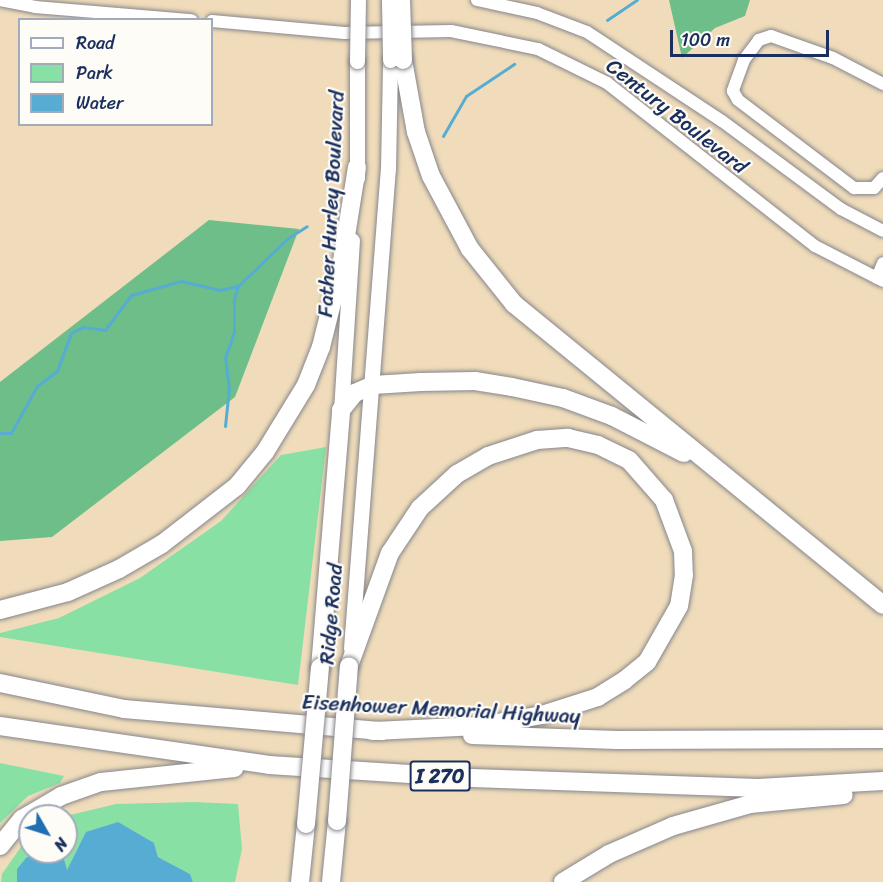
<!DOCTYPE html>
<html>
<head>
<meta charset="utf-8">
<style>
  body { margin:0 }
  #map { position:relative; width:883px; height:882px; overflow:hidden; background:#f0dcba; font-family:Sriracha,sans-serif }
  div>[style] { position:absolute }
  [style*='--x'] { left:calc(var(--x)*1px); top:calc(var(--y)*1px); width:calc(var(--w)*1px); rotate:calc(var(--a)*1deg) }
  .green>* { inset:0; background:#89e0a4 }
  .forest>* { inset:0; background:#6ebe8a }
  .water>* { inset:0; background:#56acd2 }
  .stream>* { height:3px; margin:-1.5px; padding:0 1.5px; transform-origin:1.5px; border-radius:1.5px; background:#56acd2 }
  .roads { filter:drop-shadow(0 0 2px #86868c) drop-shadow(0 0 2px #86868c) }
  .minor>* { height:12px; margin:-6px; padding:0 6px; transform-origin:6px; border-radius:6px; background:#fff }
  .major>* { height:15px; margin:-7.5px; padding:0 7.5px; transform-origin:7.5px; border-radius:7.5px; background:#fff }
  .highway>* { height:18px; margin:-9px; padding:0 9px; transform-origin:9px; border-radius:9px; background:#fff }
  .bridges { filter:drop-shadow(0 0 2px #86868c) drop-shadow(0 0 2px #86868c) }
  .major-bridge>* { height:15px; margin:-7.5px; padding:0 7.5px; transform-origin:7.5px; border-radius:7.5px; background:#fff }
  .highway-bridge>* { height:18px; margin:-9px; padding:0 9px; transform-origin:9px; border-radius:9px; background:#fff }
  span { translate:-50% -50%; white-space:nowrap; text-align:center; line-height:1.15; -webkit-text-stroke:4.5px #fdfcf7; paint-order:stroke }
  .shield-label span { padding:2px 4px; background:#fdfcf7; border:2px solid; border-radius:4px; -webkit-text-stroke-width:0 }
  .shield-label { font-size:20px; color:#1b2f5e; font-weight:700 }
  .street-label { font-size:21px; color:#1b2f5e }
  .legend { position:absolute; left:18px; top:18px; width:195px; height:108px; box-sizing:border-box; background:#fdfcf7; border:2px solid #a3aaba; margin:0; padding:8px 10px; list-style:none; font-size:18px; color:#1b2f5e }
  .legend li { display:flex; align-items:center; gap:12px; height:30px }
  .legend b { width:30px; border:2px solid #a3aaba }
  .north { position:absolute; left:18px; top:804px; width:60px; height:60px; box-sizing:border-box; background:#fdfcf7; border:2px solid #a3aaba; border-radius:50%; rotate:129deg; font-size:16px; font-weight:700; line-height:24px; text-align:center; color:#1b2f5e }
  .north::after { content:''; display:block; margin:auto; width:21px; height:27px; background:#1f6fb2; clip-path:polygon(50% 0,100% 100%,50% 72%,0 100%) }
  .scale { position:absolute; left:670px; top:30px; width:159px; height:27px; box-sizing:border-box; border:3px solid #1b2f5e; border-top:0; padding-left:8px; font-size:18px; line-height:21px; white-space:nowrap; color:#1b2f5e; -webkit-text-stroke:4px #fdfcf7; paint-order:stroke }
</style>
</head>
<body>
<div id="map">
  <div class="green">
    <div style="clip-path:polygon(326px 447px,298px 685px,0 637px,0 633px,59px 618px,140px 578px,221px 521px,281px 455px)"></div>
    <div style="clip-path:polygon(0 763px,64px 776px,60px 783px,28px 796px,0 823px)"></div>
    <div style="clip-path:polygon(194px 802px,238px 804px,242px 849px,235px 882px,193px 882px,190px 874px,158px 857px,154px 843px,78px 848px,67px 871px,63px 855px,57px 852px,66px 852px,66px 816px,116px 804px)"></div>
    <div style="clip-path:polygon(30px 834px,30px 852px,36px 852px,17px 869px,17px 882px,1px 882px,2px 874px)"></div>
  </div>
  <div class="forest">
    <div style="clip-path:polygon(669px 0,750px 0,745px 16px,715px 28px,682px 58px)"></div>
    <div style="clip-path:polygon(209px 220px,299px 229px,235px 397px,52px 537px,0 541px,0 382px)"></div>
  </div>
  <div class="water">
    <div style="clip-path:polygon(118px 822px,154px 843px,158px 857px,190px 874px,193px 882px,17px 882px,17px 869px,26px 858px,36px 852px,57px 852px,63px 855px,67px 870px,86px 832px)"></div>
  </div>
  <div class="stream">
    <div style="--x:607;--y:20;--w:36;--a:-34"></div>
    <div style="--x:443;--y:136;--w:46;--a:-60.1"></div>
    <div style="--x:466;--y:96;--w:58;--a:-33.7"></div>
    <div style="--x:225;--y:426;--w:37;--a:-84"></div>
    <div style="--x:229;--y:389;--w:31;--a:-97"></div>
    <div style="--x:225;--y:358;--w:28;--a:-71"></div>
    <div style="--x:234;--y:332;--w:33;--a:-90"></div>
    <div style="--x:234;--y:299;--w:14;--a:-73"></div>
    <div style="--x:0;--y:433;--w:11;--a:0"></div>
    <div style="--x:11;--y:433;--w:54;--a:-61"></div>
    <div style="--x:37;--y:386;--w:25;--a:-37"></div>
    <div style="--x:57;--y:371;--w:40;--a:-69.8"></div>
    <div style="--x:71;--y:333;--w:13;--a:-27"></div>
    <div style="--x:83;--y:327;--w:22;--a:8"></div>
    <div style="--x:105;--y:330;--w:44;--a:-53.4"></div>
    <div style="--x:131;--y:295;--w:52;--a:-15.6"></div>
    <div style="--x:181;--y:281;--w:40;--a:13"></div>
    <div style="--x:220;--y:290;--w:18;--a:-13"></div>
    <div style="--x:238;--y:286;--w:69;--a:-43.8"></div>
    <div style="--x:288;--y:238;--w:22;--a:-32"></div>
  </div>
  <div class="roads">
    <div class="minor">
      <div style="--x:0;--y:0;--w:36;--a:11"></div>
      <div style="--x:35;--y:7;--w:157;--a:4.8"></div>
      <div style="--x:477;--y:0;--w:61;--a:12.2"></div>
      <div style="--x:537;--y:13;--w:53;--a:20.8"></div>
      <div style="--x:587;--y:32;--w:162;--a:33.4"></div>
      <div style="--x:722;--y:121;--w:148;--a:36.5"></div>
      <div style="--x:841;--y:209;--w:47;--a:27.6"></div>
      <div style="--x:212;--y:21;--w:133;--a:5.2"></div>
      <div style="--x:344;--y:33;--w:107;--a:-1.1"></div>
      <div style="--x:451;--y:31;--w:89;--a:11.7"></div>
      <div style="--x:538;--y:49;--w:77;--a:26.2"></div>
      <div style="--x:607;--y:83;--w:264;--a:38.1"></div>
      <div style="--x:815;--y:246;--w:76;--a:27.2"></div>
      <div style="--x:883;--y:84;--w:56;--a:-152.5"></div>
      <div style="--x:833;--y:58;--w:66;--a:-160.5"></div>
      <div style="--x:771;--y:36;--w:13;--a:162"></div>
      <div style="--x:759;--y:40;--w:25;--a:127"></div>
      <div style="--x:744;--y:60;--w:33;--a:110"></div>
      <div style="--x:733;--y:91;--w:10;--a:61"></div>
      <div style="--x:738;--y:100;--w:146;--a:37.2"></div>
      <div style="--x:854;--y:188;--w:20;--a:0"></div>
      <div style="--x:874;--y:188;--w:13;--a:-48"></div>
      <div style="--x:877;--y:278;--w:16;--a:-68"></div>
    </div>
    <div class="major">
      <div style="--x:357;--y:178;--w:117;--a:-90"></div>
      <div style="--x:341;--y:410;--w:170;--a:-86.3"></div>
      <div style="--x:351;--y:648;--w:480;--a:-85.6"></div>
      <div style="--x:388;--y:169;--w:109;--a:-88.9"></div>
    </div>
    <div class="highway">
      <div style="--x:403;--y:60;--w:73;--a:79.8"></div>
      <div style="--x:416;--y:132;--w:46;--a:71.2"></div>
      <div style="--x:431;--y:176;--w:83;--a:61.9"></div>
      <div style="--x:470;--y:249;--w:70;--a:51.3"></div>
      <div style="--x:514;--y:304;--w:476;--a:39.2"></div>
      <div style="--x:0;--y:610;--w:70;--a:-14.8"></div>
      <div style="--x:68;--y:592;--w:56;--a:-24.3"></div>
      <div style="--x:119;--y:569;--w:50;--a:-30.2"></div>
      <div style="--x:162;--y:544;--w:95;--a:-37.7"></div>
      <div style="--x:237;--y:486;--w:44;--a:-50.5"></div>
      <div style="--x:265;--y:452;--w:79;--a:-58.5"></div>
      <div style="--x:306;--y:385;--w:41;--a:-68.5"></div>
      <div style="--x:321;--y:347;--w:82;--a:-76"></div>
      <div style="--x:341;--y:267;--w:101;--a:-80.9"></div>
      <div style="--x:349;--y:666;--w:120;--a:-70.1"></div>
      <div style="--x:390;--y:553;--w:54;--a:-56.3"></div>
      <div style="--x:420;--y:508;--w:50;--a:-42.6"></div>
      <div style="--x:457;--y:474;--w:36;--a:-30"></div>
      <div style="--x:488;--y:456;--w:52;--a:-18.1"></div>
      <div style="--x:537;--y:440;--w:31;--a:-4"></div>
      <div style="--x:568;--y:438;--w:31;--a:13"></div>
      <div style="--x:598;--y:445;--w:34;--a:26"></div>
      <div style="--x:629;--y:460;--w:53;--a:48.8"></div>
      <div style="--x:664;--y:500;--w:54;--a:69.6"></div>
      <div style="--x:683;--y:551;--w:24;--a:88"></div>
      <div style="--x:684;--y:575;--w:31;--a:99"></div>
      <div style="--x:679;--y:606;--w:64;--a:119.7"></div>
      <div style="--x:647;--y:662;--w:28;--a:141"></div>
      <div style="--x:625;--y:680;--w:32;--a:148"></div>
      <div style="--x:598;--y:697;--w:59;--a:162.2"></div>
      <div style="--x:542;--y:715;--w:63;--a:169.9"></div>
      <div style="--x:480;--y:726;--w:108;--a:177.3"></div>
      <div style="--x:320;--y:668;--w:259;--a:-85.3"></div>
      <div style="--x:341;--y:410;--w:22;--a:-51"></div>
      <div style="--x:355;--y:393;--w:20;--a:-24"></div>
      <div style="--x:373;--y:385;--w:48;--a:-3.6"></div>
      <div style="--x:421;--y:382;--w:54;--a:-1.1"></div>
      <div style="--x:475;--y:381;--w:37;--a:9"></div>
      <div style="--x:512;--y:387;--w:52;--a:12.2"></div>
      <div style="--x:563;--y:398;--w:52;--a:20.2"></div>
      <div style="--x:612;--y:416;--w:81;--a:27.2"></div>
      <div style="--x:0;--y:683;--w:127;--a:11.8"></div>
      <div style="--x:124;--y:709;--w:259;--a:4.9"></div>
      <div style="--x:0;--y:726;--w:272;--a:8.2"></div>
      <div style="--x:269;--y:765;--w:203;--a:3.7"></div>
      <div style="--x:472;--y:778;--w:286;--a:2"></div>
      <div style="--x:758;--y:788;--w:125;--a:-3.2"></div>
      <div style="--x:472;--y:735;--w:145;--a:2"></div>
      <div style="--x:617;--y:740;--w:266;--a:-0.2"></div>
      <div style="--x:0;--y:846;--w:35;--a:-51"></div>
      <div style="--x:22;--y:819;--w:45;--a:-30.5"></div>
      <div style="--x:61;--y:796;--w:42;--a:-19.3"></div>
      <div style="--x:101;--y:782;--w:134;--a:-6"></div>
      <div style="--x:300;--y:882;--w:58;--a:-84.1"></div>
      <div style="--x:331;--y:882;--w:61;--a:-84.4"></div>
      <div style="--x:563;--y:882;--w:54;--a:-31.3"></div>
      <div style="--x:609;--y:854;--w:70;--a:-23.6"></div>
      <div style="--x:673;--y:826;--w:80;--a:-15.9"></div>
      <div style="--x:750;--y:804;--w:94;--a:-5.5"></div>
    </div>
  </div>
  <div class="bridges">
    <div class="major-bridge">
      <div style="--x:389;--y:0;--w:60;--a:89"></div>
      <div style="--x:357;--y:61;--w:61;--a:-89.1"></div>
    </div>
    <div class="highway-bridge">
      <div style="--x:401;--y:0;--w:60;--a:88.1"></div>
      <div style="--x:337;--y:821;--w:155;--a:-85.6"></div>
      <div style="--x:306;--y:824;--w:157;--a:-84.9"></div>
    </div>
  </div>
  <div class="shield-label">
    <span style="left:440px;top:776px">I 270</span>
  </div>
  <div class="street-label">
    <span style="left:677px;top:116px;rotate:38deg">Century Boulevard</span>
    <span style="left:331px;top:204px;rotate:-87deg">Father Hurley Boulevard</span>
    <span style="left:331px;top:614px;rotate:-85deg">Ridge Road</span>
    <span style="left:441px;top:709px;rotate:3deg">Eisenhower Memorial Highway</span>
  </div>
  <ul class="legend">
  <li><b style="height:8px;background:#fff"></b>Road</li>
  <li><b style="height:16px;background:#89e0a4"></b>Park</li>
  <li><b style="height:16px;background:#56acd2"></b>Water</li>
  </ul>
  <div class="north">N</div>
  <div class="scale">100 m</div>
</div>
</body>
</html>
